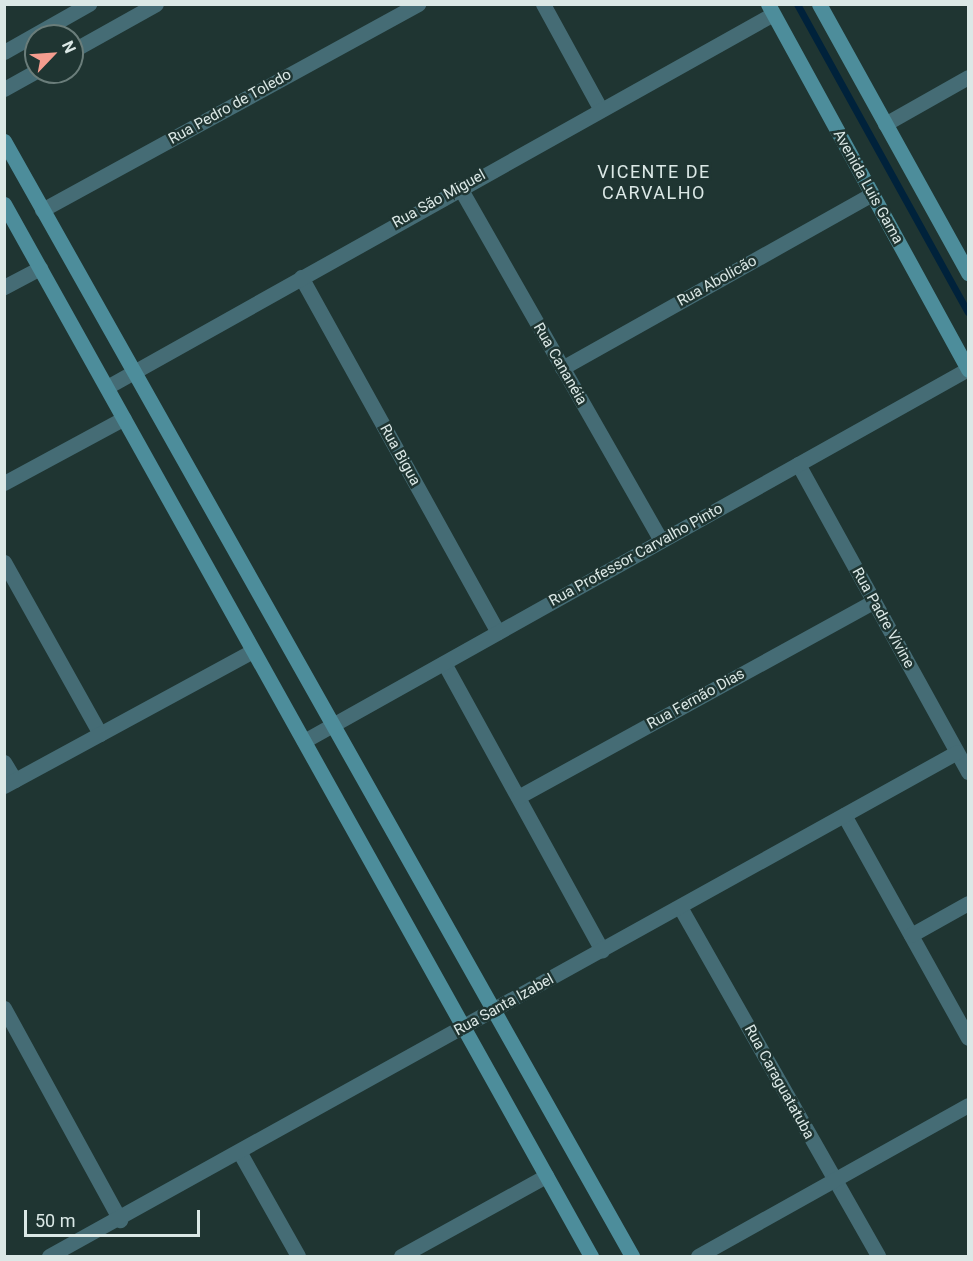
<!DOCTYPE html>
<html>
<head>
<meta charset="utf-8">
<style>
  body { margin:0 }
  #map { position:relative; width:973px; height:1261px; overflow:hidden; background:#1f3532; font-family:Roboto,sans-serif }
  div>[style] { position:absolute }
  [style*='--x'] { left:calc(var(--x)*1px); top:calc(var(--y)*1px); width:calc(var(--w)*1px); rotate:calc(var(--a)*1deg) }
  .stream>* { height:7px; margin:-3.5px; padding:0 3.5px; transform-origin:3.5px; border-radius:3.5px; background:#00223b }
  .street>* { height:15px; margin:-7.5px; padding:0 7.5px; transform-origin:7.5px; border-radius:7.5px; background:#456c75 }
  .secondary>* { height:15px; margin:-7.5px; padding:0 7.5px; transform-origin:7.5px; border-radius:7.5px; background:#4d8d9b }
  span { translate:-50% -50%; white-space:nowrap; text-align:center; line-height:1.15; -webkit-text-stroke:5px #1f3532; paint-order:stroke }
  .street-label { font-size:15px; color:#dbe8e6 }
  .quarter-label { font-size:18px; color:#dbe8e6; letter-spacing:1.5px }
  .frame { position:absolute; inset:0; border:6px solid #dbe8e6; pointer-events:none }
  .north { position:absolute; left:24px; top:24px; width:60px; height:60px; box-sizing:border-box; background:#1f3532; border:2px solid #6a7d7a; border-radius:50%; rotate:65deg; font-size:16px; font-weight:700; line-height:24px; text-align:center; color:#dbe8e6 }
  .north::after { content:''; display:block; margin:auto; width:21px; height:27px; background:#f59d8f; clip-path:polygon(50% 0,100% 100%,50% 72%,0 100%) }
  .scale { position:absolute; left:24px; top:1210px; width:176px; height:27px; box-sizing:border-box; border:3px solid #dbe8e6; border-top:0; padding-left:8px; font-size:18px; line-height:21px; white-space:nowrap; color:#dbe8e6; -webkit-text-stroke:4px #1f3532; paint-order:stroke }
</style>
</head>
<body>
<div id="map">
  <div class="stream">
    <div style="--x:797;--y:4;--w:352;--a:61"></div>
  </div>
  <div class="street">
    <div style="--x:543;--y:4;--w:119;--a:61.3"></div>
    <div style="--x:72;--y:51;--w:96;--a:-29.2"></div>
    <div style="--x:4;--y:52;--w:98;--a:-29.5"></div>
    <div style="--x:4;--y:89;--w:37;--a:-29"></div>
    <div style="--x:885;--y:124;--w:95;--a:-29.5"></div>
    <div style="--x:460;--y:188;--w:406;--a:60.3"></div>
    <div style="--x:42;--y:210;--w:429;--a:-28.7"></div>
    <div style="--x:301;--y:277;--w:406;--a:61"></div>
    <div style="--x:4;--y:287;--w:41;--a:-27.8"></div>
    <div style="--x:562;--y:368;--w:355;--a:-29.3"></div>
    <div style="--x:107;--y:387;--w:763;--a:-29.25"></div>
    <div style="--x:798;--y:464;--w:352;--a:61.1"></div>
    <div style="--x:4;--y:483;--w:136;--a:-28.4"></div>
    <div style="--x:4;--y:562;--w:197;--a:60.8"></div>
    <div style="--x:444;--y:663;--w:328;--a:61.2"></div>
    <div style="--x:304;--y:741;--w:761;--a:-29.26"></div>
    <div style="--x:4;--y:762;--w:21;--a:59"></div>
    <div style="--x:4;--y:786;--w:283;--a:-28.5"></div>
    <div style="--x:518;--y:797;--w:406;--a:-28.8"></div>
    <div style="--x:844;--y:815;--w:255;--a:60.9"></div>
    <div style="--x:680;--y:907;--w:401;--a:60.4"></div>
    <div style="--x:911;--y:935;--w:65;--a:-29.3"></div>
    <div style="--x:4;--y:1008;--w:242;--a:61.3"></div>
    <div style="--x:240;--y:1153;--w:118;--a:60.6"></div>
    <div style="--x:49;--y:1256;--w:1038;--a:-29.03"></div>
    <div style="--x:401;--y:1256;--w:166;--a:-28.9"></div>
    <div style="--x:698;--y:1256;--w:309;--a:-29.2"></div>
  </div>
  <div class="secondary">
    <div style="--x:768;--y:4;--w:417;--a:61.3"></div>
    <div style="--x:819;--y:4;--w:308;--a:61"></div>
    <div style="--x:4;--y:141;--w:1280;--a:60.61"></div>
    <div style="--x:4;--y:204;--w:1205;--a:60.84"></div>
  </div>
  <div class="street-label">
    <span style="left:230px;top:107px;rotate:-29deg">Rua Pedro de Toledo</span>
    <span style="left:868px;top:187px;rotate:61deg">Avenida Luis Gama</span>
    <span style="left:439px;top:199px;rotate:-29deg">Rua São Miguel</span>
    <span style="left:717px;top:281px;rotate:-29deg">Rua Abolicão</span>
    <span style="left:560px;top:364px;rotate:60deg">Rua Cananéia</span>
    <span style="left:400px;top:455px;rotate:61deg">Rua Bigua</span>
    <span style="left:636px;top:555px;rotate:-29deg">Rua Professor Carvalho Pinto</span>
    <span style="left:883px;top:618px;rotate:61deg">Rua Padre Vivine</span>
    <span style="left:696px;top:699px;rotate:-29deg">Rua Fernão Dias</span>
    <span style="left:504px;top:1005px;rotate:-29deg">Rua Santa Izabel</span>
    <span style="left:779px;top:1082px;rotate:61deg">Rua Caraguatatuba</span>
  </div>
  <div class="quarter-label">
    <span style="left:654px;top:183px">VICENTE DE<br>CARVALHO</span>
  </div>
  <div class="frame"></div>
  <div class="north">N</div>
  <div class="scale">50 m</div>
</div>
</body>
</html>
